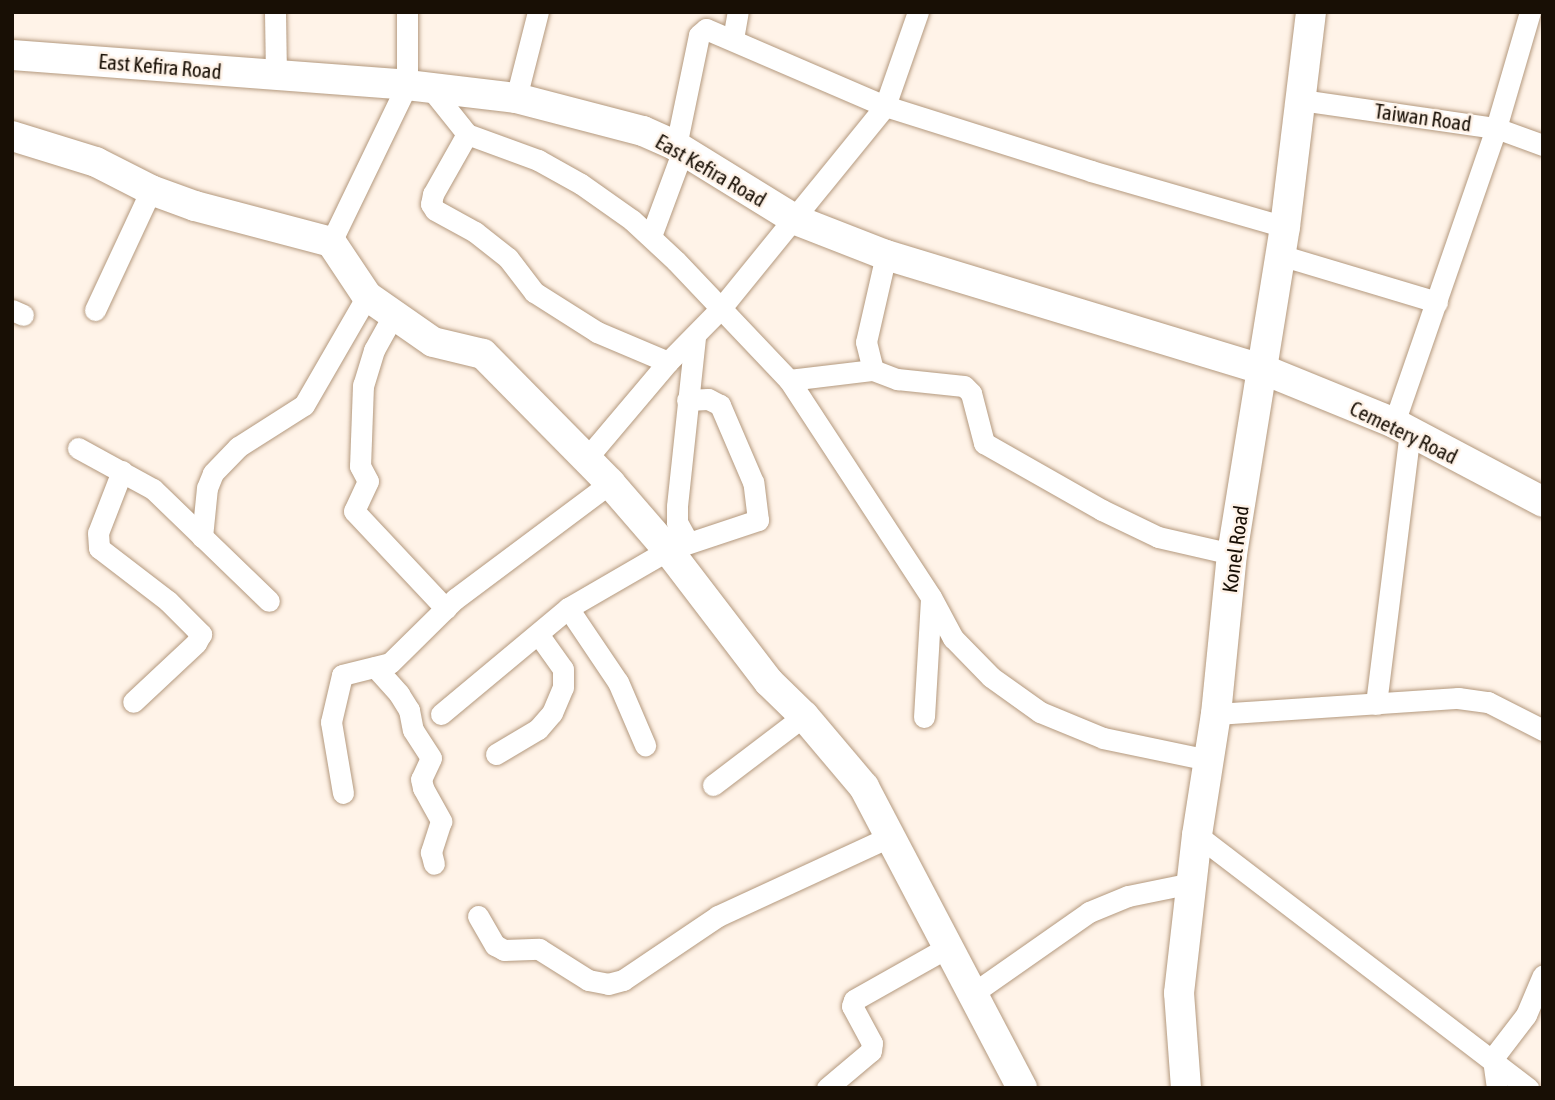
<!DOCTYPE html>
<html>
<head>
<meta charset="utf-8">
<style>
  body { margin:0 }
  #map { position:relative; width:1555px; height:1100px; overflow:hidden; background:#fff3e8; font-family:"Asap Condensed",sans-serif }
  div>[style] { position:absolute }
  [style*='--x'] { left:calc(var(--x)*1px); top:calc(var(--y)*1px); width:calc(var(--w)*1px); rotate:calc(var(--a)*1deg) }
  .roads { filter:drop-shadow(0 0 2px #b4997e) drop-shadow(0 0 2px #b4997e) }
  .street>* { height:21px; margin:-10.5px; padding:0 10.5px; transform-origin:10.5px; border-radius:10.5px; background:#fff }
  .secondary>* { height:30px; margin:-15px; padding:0 15px; transform-origin:15px; border-radius:15px; background:#fff }
  span { translate:-50% -50%; white-space:nowrap; text-align:center; line-height:1.15; -webkit-text-stroke:5px #fff3e8; paint-order:stroke }
  .street-label { font-size:21px; color:#180f05 }
  .frame { position:absolute; inset:0; border:14px solid #180f05; pointer-events:none }
</style>
</head>
<body>
<div id="map">
  <div class="roads">
    <div class="street">
      <div style="--x:275;--y:12;--w:64;--a:89.1"></div>
      <div style="--x:733;--y:39;--w:27;--a:-80"></div>
      <div style="--x:431;--y:89;--w:58;--a:51.3"></div>
      <div style="--x:467;--y:134;--w:76;--a:20.1"></div>
      <div style="--x:538;--y:160;--w:49;--a:29.2"></div>
      <div style="--x:581;--y:184;--w:62;--a:35.2"></div>
      <div style="--x:632;--y:220;--w:60;--a:43"></div>
      <div style="--x:676;--y:261;--w:164;--a:46.5"></div>
      <div style="--x:789;--y:380;--w:259;--a:56.8"></div>
      <div style="--x:931;--y:597;--w:47;--a:61.8"></div>
      <div style="--x:953;--y:638;--w:54;--a:45.7"></div>
      <div style="--x:991;--y:677;--w:60;--a:35.5"></div>
      <div style="--x:1040;--y:712;--w:68;--a:22.4"></div>
      <div style="--x:1103;--y:738;--w:107;--a:11.8"></div>
      <div style="--x:516;--y:98;--w:89;--a:-75.7"></div>
      <div style="--x:1301;--y:100;--w:197;--a:8.2"></div>
      <div style="--x:1496;--y:128;--w:50;--a:19.9"></div>
      <div style="--x:467;--y:134;--w:69;--a:119.5"></div>
      <div style="--x:433;--y:194;--w:10;--a:101"></div>
      <div style="--x:431;--y:204;--w:7;--a:56"></div>
      <div style="--x:435;--y:210;--w:46;--a:28.8"></div>
      <div style="--x:475;--y:232;--w:42;--a:38.2"></div>
      <div style="--x:508;--y:258;--w:43;--a:52.6"></div>
      <div style="--x:534;--y:292;--w:75;--a:32.4"></div>
      <div style="--x:597;--y:332;--w:77;--a:22.9"></div>
      <div style="--x:676;--y:146;--w:113;--a:-78.3"></div>
      <div style="--x:699;--y:35;--w:9;--a:-41"></div>
      <div style="--x:706;--y:29;--w:195;--a:23.3"></div>
      <div style="--x:885;--y:106;--w:216;--a:17.5"></div>
      <div style="--x:1091;--y:171;--w:202;--a:16.1"></div>
      <div style="--x:651;--y:236;--w:92;--a:-69.6"></div>
      <div style="--x:331;--y:242;--w:174;--a:-64.2"></div>
      <div style="--x:407;--y:85;--w:73;--a:-90"></div>
      <div style="--x:1280;--y:255;--w:164;--a:16.7"></div>
      <div style="--x:12;--y:310;--w:12;--a:24"></div>
      <div style="--x:95;--y:310;--w:132;--a:-65"></div>
      <div style="--x:394;--y:314;--w:41;--a:119.1"></div>
      <div style="--x:374;--y:350;--w:37;--a:107"></div>
      <div style="--x:363;--y:385;--w:81;--a:92.1"></div>
      <div style="--x:360;--y:466;--w:17;--a:62"></div>
      <div style="--x:368;--y:481;--w:33;--a:115"></div>
      <div style="--x:354;--y:511;--w:134;--a:46.8"></div>
      <div style="--x:873;--y:370;--w:29;--a:-104"></div>
      <div style="--x:866;--y:342;--w:89;--a:-77.1"></div>
      <div style="--x:789;--y:380;--w:85;--a:-6.8"></div>
      <div style="--x:873;--y:370;--w:26;--a:21"></div>
      <div style="--x:897;--y:379;--w:67;--a:6"></div>
      <div style="--x:964;--y:386;--w:10;--a:45"></div>
      <div style="--x:971;--y:393;--w:52;--a:75.4"></div>
      <div style="--x:984;--y:443;--w:136;--a:29.6"></div>
      <div style="--x:1102;--y:510;--w:62;--a:25.7"></div>
      <div style="--x:1158;--y:537;--w:76;--a:12.9"></div>
      <div style="--x:1394;--y:423;--w:312;--a:-70.9"></div>
      <div style="--x:1496;--y:128;--w:121;--a:-73.7"></div>
      <div style="--x:78;--y:448;--w:85;--a:28.7"></div>
      <div style="--x:153;--y:489;--w:161;--a:44"></div>
      <div style="--x:586;--y:459;--w:127;--a:-49.8"></div>
      <div style="--x:668;--y:362;--w:76;--a:-45.5"></div>
      <div style="--x:721;--y:308;--w:260;--a:-50.9"></div>
      <div style="--x:885;--y:106;--w:100;--a:-70.7"></div>
      <div style="--x:122;--y:471;--w:66;--a:111.2"></div>
      <div style="--x:98;--y:533;--w:15;--a:86"></div>
      <div style="--x:99;--y:548;--w:87;--a:37.5"></div>
      <div style="--x:168;--y:601;--w:47;--a:45"></div>
      <div style="--x:201;--y:634;--w:10;--a:119"></div>
      <div style="--x:196;--y:643;--w:86;--a:136.9"></div>
      <div style="--x:202;--y:537;--w:49;--a:-84.2"></div>
      <div style="--x:207;--y:488;--w:16;--a:-68"></div>
      <div style="--x:213;--y:473;--w:36;--a:-46"></div>
      <div style="--x:238;--y:447;--w:78;--a:-32.5"></div>
      <div style="--x:304;--y:405;--w:126;--a:-60"></div>
      <div style="--x:688;--y:542;--w:23;--a:-119"></div>
      <div style="--x:677;--y:522;--w:16;--a:-90"></div>
      <div style="--x:677;--y:506;--w:169;--a:-83.9"></div>
      <div style="--x:568;--y:608;--w:89;--a:56"></div>
      <div style="--x:618;--y:682;--w:69;--a:66.8"></div>
      <div style="--x:375;--y:667;--w:36;--a:48"></div>
      <div style="--x:399;--y:694;--w:19;--a:58"></div>
      <div style="--x:409;--y:710;--w:20;--a:79"></div>
      <div style="--x:413;--y:730;--w:33;--a:57"></div>
      <div style="--x:431;--y:758;--w:23;--a:115"></div>
      <div style="--x:421;--y:779;--w:9;--a:77"></div>
      <div style="--x:423;--y:788;--w:38;--a:61"></div>
      <div style="--x:441;--y:821;--w:33;--a:108"></div>
      <div style="--x:431;--y:852;--w:12;--a:76"></div>
      <div style="--x:1376;--y:704;--w:274;--a:-82.9"></div>
      <div style="--x:441;--y:714;--w:165;--a:-39.8"></div>
      <div style="--x:568;--y:608;--w:116;--a:-30.1"></div>
      <div style="--x:668;--y:550;--w:95;--a:-18.4"></div>
      <div style="--x:758;--y:520;--w:38;--a:-97"></div>
      <div style="--x:753;--y:482;--w:84;--a:-113.2"></div>
      <div style="--x:720;--y:405;--w:13;--a:-153"></div>
      <div style="--x:708;--y:399;--w:21;--a:177"></div>
      <div style="--x:1216;--y:714;--w:243;--a:-3.8"></div>
      <div style="--x:1458;--y:698;--w:30;--a:8"></div>
      <div style="--x:1488;--y:702;--w:62;--a:27"></div>
      <div style="--x:924;--y:717;--w:118;--a:-86.6"></div>
      <div style="--x:496;--y:754;--w:49;--a:-30.8"></div>
      <div style="--x:538;--y:729;--w:21;--a:-49"></div>
      <div style="--x:552;--y:713;--w:28;--a:-67"></div>
      <div style="--x:563;--y:687;--w:18;--a:-90"></div>
      <div style="--x:563;--y:669;--w:43;--a:-125.5"></div>
      <div style="--x:713;--y:785;--w:114;--a:-37.2"></div>
      <div style="--x:343;--y:793;--w:72;--a:-99.6"></div>
      <div style="--x:331;--y:722;--w:48;--a:-76.8"></div>
      <div style="--x:342;--y:675;--w:49;--a:-14"></div>
      <div style="--x:390;--y:663;--w:91;--a:-44.6"></div>
      <div style="--x:455;--y:599;--w:194;--a:-36.8"></div>
      <div style="--x:1197;--y:835;--w:417;--a:37.4"></div>
      <div style="--x:478;--y:916;--w:34;--a:60"></div>
      <div style="--x:495;--y:945;--w:10;--a:29"></div>
      <div style="--x:504;--y:950;--w:35;--a:-2"></div>
      <div style="--x:539;--y:949;--w:58;--a:32.3"></div>
      <div style="--x:588;--y:980;--w:20;--a:11"></div>
      <div style="--x:608;--y:984;--w:16;--a:-15"></div>
      <div style="--x:623;--y:980;--w:115;--a:-34"></div>
      <div style="--x:718;--y:916;--w:191;--a:-24.8"></div>
      <div style="--x:972;--y:994;--w:143;--a:-35"></div>
      <div style="--x:1089;--y:912;--w:42;--a:-22.3"></div>
      <div style="--x:1128;--y:896;--w:65;--a:-11.5"></div>
      <div style="--x:827;--y:1088;--w:57;--a:-40.1"></div>
      <div style="--x:871;--y:1051;--w:8;--a:-83"></div>
      <div style="--x:872;--y:1043;--w:42;--a:-118.4"></div>
      <div style="--x:852;--y:1006;--w:6;--a:-72"></div>
      <div style="--x:854;--y:1000;--w:108;--a:-29.4"></div>
      <div style="--x:1497;--y:1088;--w:30;--a:-98"></div>
      <div style="--x:1493;--y:1058;--w:54;--a:-52.5"></div>
      <div style="--x:1526;--y:1015;--w:43;--a:-67"></div>
    </div>
    <div class="secondary">
      <div style="--x:12;--y:55;--w:396;--a:4.3"></div>
      <div style="--x:407;--y:85;--w:110;--a:6.8"></div>
      <div style="--x:516;--y:98;--w:131;--a:14.6"></div>
      <div style="--x:643;--y:131;--w:36;--a:24"></div>
      <div style="--x:676;--y:146;--w:141;--a:31.7"></div>
      <div style="--x:796;--y:220;--w:97;--a:21.3"></div>
      <div style="--x:886;--y:255;--w:393;--a:16.9"></div>
      <div style="--x:1262;--y:369;--w:143;--a:22.2"></div>
      <div style="--x:1394;--y:423;--w:169;--a:27.9"></div>
      <div style="--x:12;--y:136;--w:88;--a:17.2"></div>
      <div style="--x:96;--y:162;--w:62;--a:27"></div>
      <div style="--x:151;--y:190;--w:47;--a:20"></div>
      <div style="--x:195;--y:206;--w:141;--a:14.8"></div>
      <div style="--x:331;--y:242;--w:65;--a:56.3"></div>
      <div style="--x:367;--y:296;--w:80;--a:34.9"></div>
      <div style="--x:433;--y:342;--w:51;--a:13.5"></div>
      <div style="--x:483;--y:354;--w:181;--a:45.4"></div>
      <div style="--x:610;--y:483;--w:89;--a:49.1"></div>
      <div style="--x:668;--y:550;--w:166;--a:52.6"></div>
      <div style="--x:769;--y:682;--w:49;--a:44.2"></div>
      <div style="--x:804;--y:716;--w:93;--a:49.8"></div>
      <div style="--x:864;--y:787;--w:340;--a:62.3"></div>
      <div style="--x:1186;--y:1088;--w:95;--a:-94.2"></div>
      <div style="--x:1179;--y:993;--w:159;--a:-83.5"></div>
      <div style="--x:1197;--y:835;--w:122;--a:-81.1"></div>
      <div style="--x:1216;--y:714;--w:161;--a:-84.3"></div>
      <div style="--x:1232;--y:554;--w:331;--a:-80.8"></div>
      <div style="--x:1285;--y:227;--w:217;--a:-83.1"></div>
    </div>
  </div>
  <div class="street-label">
    <span style="left:160px;top:66px;rotate:5deg">East Kefira Road</span>
    <span style="left:1423px;top:117px;rotate:8deg">Taiwan Road</span>
    <span style="left:711px;top:170px;rotate:30deg">East Kefira Road</span>
    <span style="left:1404px;top:432px;rotate:26deg">Cemetery Road</span>
    <span style="left:1235px;top:549px;rotate:-82deg">Konel Road</span>
  </div>
  <div class="frame"></div>
</div>
</body>
</html>
